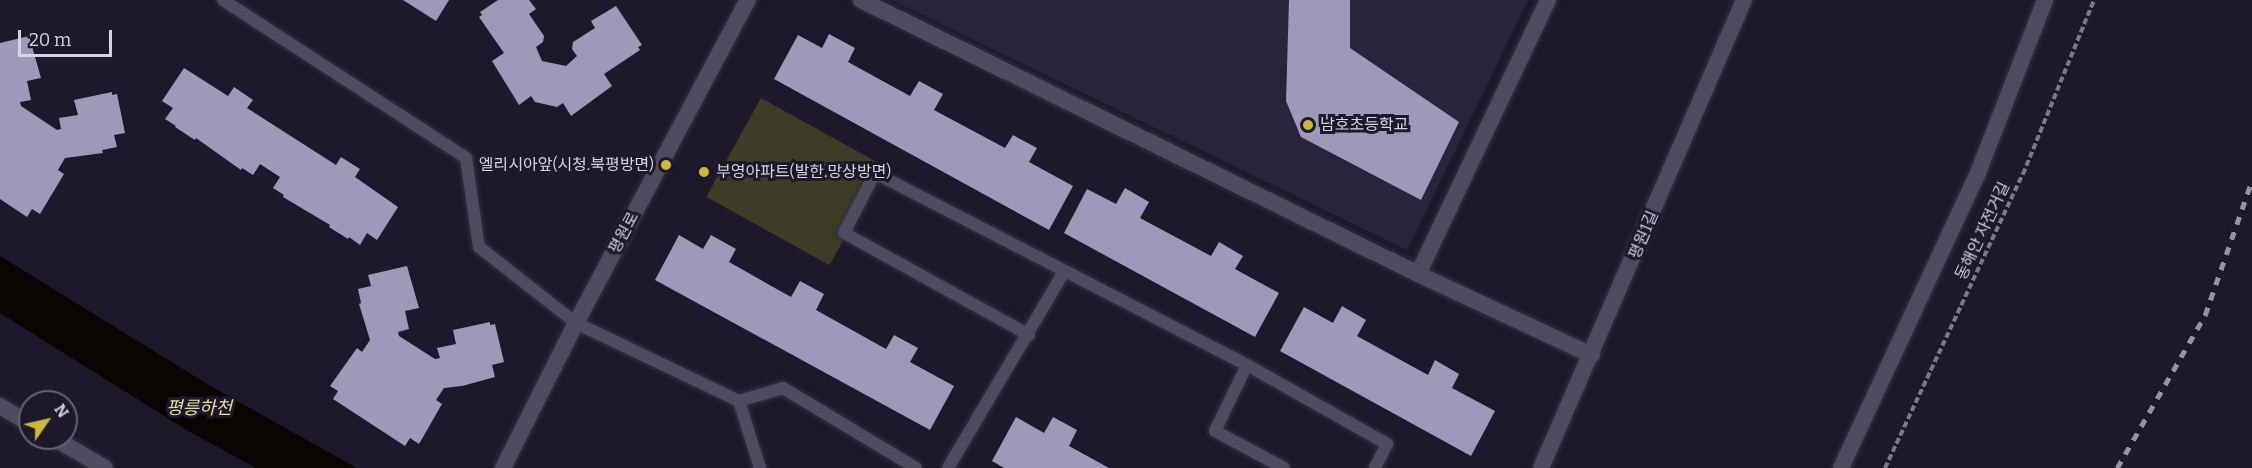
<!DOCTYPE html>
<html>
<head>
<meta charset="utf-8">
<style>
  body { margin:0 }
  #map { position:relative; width:2252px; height:468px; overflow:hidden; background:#1d192b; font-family:Bitter,"Noto Sans KR",serif }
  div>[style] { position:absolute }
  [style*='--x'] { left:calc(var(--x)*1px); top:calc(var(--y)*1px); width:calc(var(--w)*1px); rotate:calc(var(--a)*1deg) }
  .built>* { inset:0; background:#29243b }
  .green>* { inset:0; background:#3e3b26; transform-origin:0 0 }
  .water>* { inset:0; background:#090500 }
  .building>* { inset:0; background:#9f99b9 }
  .path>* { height:4px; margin-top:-2px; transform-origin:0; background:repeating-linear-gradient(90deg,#7b7887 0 6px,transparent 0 9px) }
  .roads { filter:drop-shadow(0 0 2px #343240) drop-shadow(0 0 2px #343240) }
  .service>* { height:12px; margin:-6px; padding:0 6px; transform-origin:6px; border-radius:6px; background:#4f4b60 }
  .minor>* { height:16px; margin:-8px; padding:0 8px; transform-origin:8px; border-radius:8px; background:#4f4b60 }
  .tertiary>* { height:16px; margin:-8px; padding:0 8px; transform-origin:8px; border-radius:8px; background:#4f4b60 }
  .rail>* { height:4.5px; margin-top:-2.25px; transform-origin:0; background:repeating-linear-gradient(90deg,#9693a1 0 8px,transparent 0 16px) }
  .dots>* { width:16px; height:16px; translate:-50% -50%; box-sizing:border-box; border:3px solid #1d192b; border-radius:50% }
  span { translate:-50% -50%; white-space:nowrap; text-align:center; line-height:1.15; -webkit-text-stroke:6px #1d192b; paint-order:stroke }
  .poi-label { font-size:16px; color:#d5d3df }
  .left { translate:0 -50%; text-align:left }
  .right { translate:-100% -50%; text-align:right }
  .street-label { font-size:16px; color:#d5d3df }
  .water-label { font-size:18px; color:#e6dda2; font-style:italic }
  .north { position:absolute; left:18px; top:390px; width:60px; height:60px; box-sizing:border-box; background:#1d192b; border:2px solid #676373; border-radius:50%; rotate:56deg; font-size:16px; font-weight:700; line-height:24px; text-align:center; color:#d5d3df }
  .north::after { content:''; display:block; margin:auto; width:21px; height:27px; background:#ccb938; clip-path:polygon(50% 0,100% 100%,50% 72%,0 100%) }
  .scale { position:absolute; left:18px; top:30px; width:94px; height:27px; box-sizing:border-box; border:3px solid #d5d3df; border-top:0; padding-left:8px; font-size:18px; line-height:21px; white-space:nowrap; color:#d5d3df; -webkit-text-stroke:4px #1d192b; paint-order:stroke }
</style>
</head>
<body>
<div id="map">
  <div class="built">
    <div style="clip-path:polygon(891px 0,1528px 0,1407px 250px)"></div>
  </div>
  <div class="green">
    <div style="left:761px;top:98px;width:141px;height:113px;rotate:29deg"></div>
  </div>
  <div class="water">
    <div style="clip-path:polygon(0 256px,212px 387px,357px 468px,256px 468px,190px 432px,0 313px)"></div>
  </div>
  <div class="building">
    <div style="clip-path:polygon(403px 0,449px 0,436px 21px)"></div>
    <div style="clip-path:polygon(498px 0,529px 0,536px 9px,529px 14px,544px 36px,543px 42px,536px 47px,542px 61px,566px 66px,577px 56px,572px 49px,573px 42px,595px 28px,591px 21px,616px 6px,642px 45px,638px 47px,640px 50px,604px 74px,612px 86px,571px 116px,563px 103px,557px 107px,535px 102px,531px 96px,519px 105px,492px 61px,504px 53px,479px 17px,482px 15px,480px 12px)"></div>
    <div style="clip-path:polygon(1289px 0,1350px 0,1350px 48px,1459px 122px,1421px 200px,1301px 137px,1286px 101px)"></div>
    <div style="clip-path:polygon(829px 34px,855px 48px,848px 62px,910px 96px,919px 81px,943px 94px,934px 110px,1005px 148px,1013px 135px,1037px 148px,1029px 162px,1073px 186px,1049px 230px,774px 79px,798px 35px,822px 48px)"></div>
    <div style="clip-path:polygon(29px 36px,41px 78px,27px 81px,31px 100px,20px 102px,21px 106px,57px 130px,61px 129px,59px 118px,78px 115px,74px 100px,112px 92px,112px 95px,117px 94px,125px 133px,114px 135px,117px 147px,102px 150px,103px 153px,65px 158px,58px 170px,64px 174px,40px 214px,32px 209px,27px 217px,0 199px,0 43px)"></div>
    <div style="clip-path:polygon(184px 68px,228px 96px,234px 87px,253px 100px,247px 108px,336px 165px,341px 157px,360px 169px,355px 177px,398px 207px,377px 240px,367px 233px,360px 245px,349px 237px,348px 239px,329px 227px,330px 225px,283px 197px,284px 195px,273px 188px,280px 177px,260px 164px,253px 175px,242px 168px,241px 170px,196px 138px,195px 140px,175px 127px,176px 126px,165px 119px,173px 108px,162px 101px)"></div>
    <div style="clip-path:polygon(1125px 188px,1149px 202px,1140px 218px,1211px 256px,1219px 242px,1243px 256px,1235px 269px,1279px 293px,1255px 337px,1064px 233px,1087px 189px,1116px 204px)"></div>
    <div style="clip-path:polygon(679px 235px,703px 249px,711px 235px,736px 249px,729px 262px,791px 297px,800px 281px,824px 294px,816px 310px,886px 349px,894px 335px,918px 348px,910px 362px,954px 386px,930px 430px,655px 280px)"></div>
    <div style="clip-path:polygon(407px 266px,419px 308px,405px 311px,409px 329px,398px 332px,399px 336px,435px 359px,440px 358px,437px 348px,456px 344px,453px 330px,490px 322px,490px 325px,495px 324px,504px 362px,492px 365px,495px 377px,462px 386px,444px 388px,436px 400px,442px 404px,419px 444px,410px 438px,405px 446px,333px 399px,338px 391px,330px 386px,357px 348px,362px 352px,370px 340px,359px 304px,361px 303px,358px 289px,371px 286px,368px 275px)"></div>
    <div style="clip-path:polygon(1342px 306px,1366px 320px,1357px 336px,1428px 375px,1435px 360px,1459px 374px,1452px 388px,1495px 411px,1471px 456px,1280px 351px,1304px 307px,1333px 323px)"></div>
    <div style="clip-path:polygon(1016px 417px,1044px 433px,1053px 417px,1077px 430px,1069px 446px,1109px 468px,1004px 468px,992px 461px)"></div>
  </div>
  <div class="path">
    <div style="--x:1885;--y:468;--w:325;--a:-64.9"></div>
    <div style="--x:2023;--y:174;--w:188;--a:-67.8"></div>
  </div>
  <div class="roads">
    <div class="service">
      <div style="--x:223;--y:0;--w:290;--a:33"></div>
      <div style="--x:466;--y:158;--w:90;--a:81.7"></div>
      <div style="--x:479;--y:247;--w:123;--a:38.1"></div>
      <div style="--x:576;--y:323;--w:181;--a:25.6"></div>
      <div style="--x:739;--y:401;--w:46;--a:-16.5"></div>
      <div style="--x:783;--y:388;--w:155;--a:31"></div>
      <div style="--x:1029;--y:335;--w:211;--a:-151.1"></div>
      <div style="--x:844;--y:233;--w:68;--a:-62.7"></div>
      <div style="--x:875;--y:173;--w:419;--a:27.3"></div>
      <div style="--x:1247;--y:365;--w:161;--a:29.4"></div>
      <div style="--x:1387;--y:444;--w:27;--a:117"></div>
      <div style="--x:1247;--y:365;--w:73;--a:115.9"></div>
      <div style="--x:1215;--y:431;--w:78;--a:28.2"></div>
      <div style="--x:739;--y:401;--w:70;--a:72.6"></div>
      <div style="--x:948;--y:468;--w:228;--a:-59.4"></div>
    </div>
    <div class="minor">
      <div style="--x:861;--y:0;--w:621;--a:26.19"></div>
      <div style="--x:1418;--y:274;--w:192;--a:25"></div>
      <div style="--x:1418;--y:274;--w:303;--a:-64.6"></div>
      <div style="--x:1541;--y:468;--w:510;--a:-66.55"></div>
    </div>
    <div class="tertiary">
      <div style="--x:0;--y:406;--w:35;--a:31"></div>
      <div style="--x:54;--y:438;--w:59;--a:30.5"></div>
      <div style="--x:503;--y:468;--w:162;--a:-63.3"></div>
      <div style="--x:576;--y:323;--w:366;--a:-62"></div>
      <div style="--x:1841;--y:468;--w:325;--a:-65.1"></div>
      <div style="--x:1978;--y:173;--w:186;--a:-68.8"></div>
    </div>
  </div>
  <div class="rail">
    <div style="--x:2117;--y:468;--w:177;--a:-60.1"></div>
    <div style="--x:2205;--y:315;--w:143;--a:-70.8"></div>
  </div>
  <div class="dots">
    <div style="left:1308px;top:125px;background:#ccb938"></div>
    <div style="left:666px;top:165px;background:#ccb938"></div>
    <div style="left:704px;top:172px;background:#ccb938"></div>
  </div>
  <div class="poi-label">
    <span class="left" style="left:1320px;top:125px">남호초등학교</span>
    <span class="right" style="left:654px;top:165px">엘리시아앞(시청.북평방면)</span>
    <span class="left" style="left:716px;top:172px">부영아파트(발한.망상방면)</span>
  </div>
  <div class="street-label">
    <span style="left:1983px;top:231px;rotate:-65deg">동해안 자전거길</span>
    <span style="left:624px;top:233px;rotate:-62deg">평원로</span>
    <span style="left:1644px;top:235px;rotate:-67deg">평원1길</span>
  </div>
  <div class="water-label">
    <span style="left:199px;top:408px">평릉하천</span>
  </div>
  <div class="north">N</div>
  <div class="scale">20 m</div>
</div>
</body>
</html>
